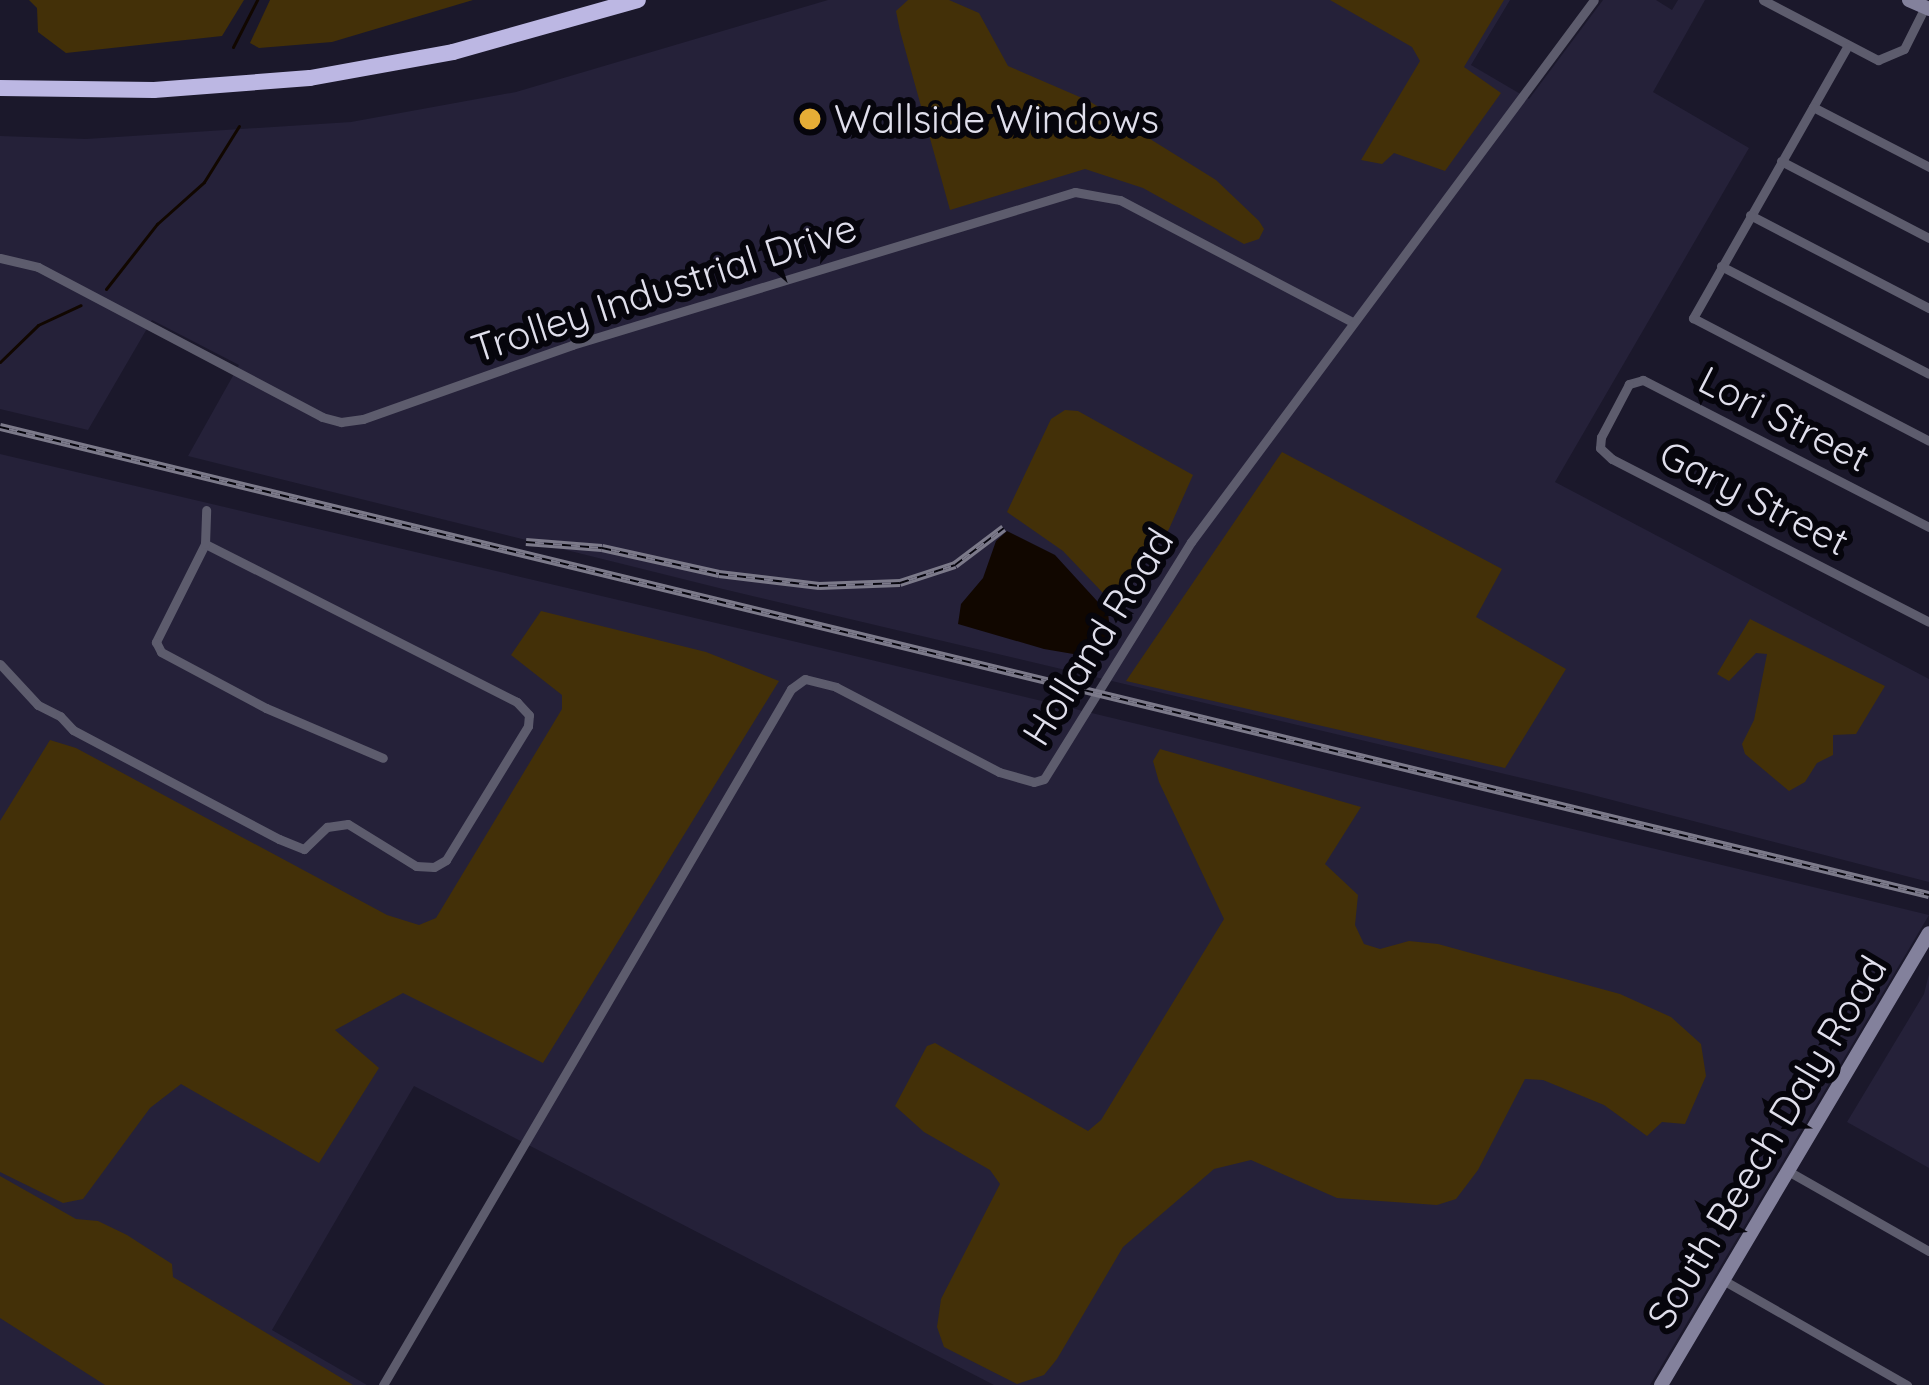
<!DOCTYPE html>
<html>
<head>
<meta charset="utf-8">
<style>
  body { margin:0 }
  #map { position:relative; width:1929px; height:1385px; overflow:hidden; background:#1b182b; font-family:Quicksand,sans-serif }
  div>[style] { position:absolute }
  [style*='--x'] { left:calc(var(--x)*1px); top:calc(var(--y)*1px); width:calc(var(--w)*1px); rotate:calc(var(--a)*1deg) }
  .built>* { inset:0; background:#252139 }
  .green>* { inset:0; background:#433008 }
  .water>* { inset:0; background:#110700 }
  .stream>* { height:3px; margin:-1.5px; padding:0 1.5px; transform-origin:1.5px; border-radius:1.5px; background:#110700 }
  .street>* { height:9px; margin:-4.5px; padding:0 4.5px; transform-origin:4.5px; border-radius:4.5px; background:#5d5c6d }
  .secondary>* { height:14px; margin:-7px; padding:0 7px; transform-origin:7px; border-radius:7px; background:#83819c }
  .highway>* { height:16px; margin:-8px; padding:0 8px; transform-origin:8px; border-radius:8px; background:#bcb7e3 }
  .rail>* { height:8px; margin-top:-4px; transform-origin:0; background:repeating-linear-gradient(90deg,#06050c 0 9px,#7c7a8a 0 18px); box-sizing:border-box; border-block:3px solid #7c7a8a }
  .dots>* { width:33px; height:33px; translate:-50% -50%; box-sizing:border-box; border:6px solid #06050c; border-radius:50% }
  span { translate:-50% -50%; white-space:nowrap; text-align:center; line-height:1.15; -webkit-text-stroke:12px #06050c; paint-order:stroke }
  .poi-label { font-size:39px; color:#e0dfec }
  .left { translate:0 -50%; text-align:left }
  .street-label { font-size:39px; color:#e0dfec }
</style>
</head>
<body>
<div id="map">
  <div class="built">
    <div style="clip-path:polygon(828px 0,1510px 0,1471px 65px,1529px 99px,1603px 0,1656px 0,1672px 10px,1678px 0,1705px 0,1653px 92px,1749px 148px,1555px 482px,1929px 679px,1929px 882px,1585px 793px,723px 589px,188px 456px,239px 365px,152px 320px,88px 430px,0 409px,0 136px,86px 139px,351px 122px,516px 92px)"></div>
    <div style="clip-path:polygon(0 454px,805px 644px,1929px 915px,1650px 1385px,994px 1385px,414px 1086px,272px 1330px,367px 1385px,0 1385px)"></div>
    <div style="clip-path:polygon(1929px 974px,1929px 1168px,1847px 1122px,1924px 994px)"></div>
  </div>
  <div class="green">
    <div style="clip-path:polygon(29px 0,244px 0,222px 36px,66px 53px,38px 32px,37px 8px)"></div>
    <div style="clip-path:polygon(270px 0,473px 0,332px 42px,259px 48px,250px 43px)"></div>
    <div style="clip-path:polygon(908px 0,949px 0,979px 13px,1008px 66px,1089px 101px,1216px 180px,1259px 221px,1264px 229px,1259px 239px,1244px 244px,1143px 188px,1085px 169px,950px 210px,900px 31px,896px 11px)"></div>
    <div style="clip-path:polygon(1330px 0,1504px 0,1464px 67px,1501px 93px,1445px 171px,1394px 153px,1382px 164px,1361px 160px,1420px 61px,1412px 47px)"></div>
    <div style="clip-path:polygon(1065px 410px,1078px 411px,1193px 475px,1169px 529px,1131px 581px,1104px 594px,1063px 551px,1007px 512px,1051px 419px)"></div>
    <div style="clip-path:polygon(1282px 452px,1502px 569px,1476px 617px,1566px 669px,1505px 768px,1126px 681px)"></div>
    <div style="clip-path:polygon(541px 611px,706px 652px,779px 681px,543px 1063px,403px 993px,335px 1030px,379px 1068px,319px 1163px,181px 1084px,150px 1108px,83px 1199px,63px 1203px,0 1172px,0 821px,50px 740px,76px 748px,387px 915px,419px 925px,436px 918px,562px 709px,562px 695px,511px 655px)"></div>
    <div style="clip-path:polygon(1750px 619px,1885px 686px,1856px 734px,1833px 735px,1833px 755px,1817px 763px,1805px 782px,1789px 791px,1745px 754px,1742px 744px,1754px 720px,1767px 654px,1756px 653px,1729px 681px,1717px 674px)"></div>
    <div style="clip-path:polygon(1160px 749px,1361px 807px,1325px 864px,1358px 895px,1355px 925px,1364px 944px,1380px 949px,1409px 941px,1438px 944px,1620px 994px,1671px 1017px,1701px 1044px,1706px 1076px,1685px 1124px,1662px 1122px,1647px 1136px,1604px 1105px,1543px 1080px,1525px 1079px,1478px 1170px,1456px 1199px,1437px 1205px,1337px 1198px,1251px 1160px,1214px 1169px,1123px 1247px,1057px 1359px,1044px 1375px,1017px 1384px,944px 1347px,937px 1327px,941px 1299px,1000px 1184px,990px 1170px,924px 1132px,895px 1106px,927px 1046px,935px 1043px,1088px 1131px,1101px 1120px,1224px 919px,1159px 782px,1153px 761px)"></div>
    <div style="clip-path:polygon(0 1176px,76px 1219px,98px 1221px,127px 1235px,172px 1264px,173px 1277px,353px 1385px,105px 1385px,0 1318px)"></div>
  </div>
  <div class="water">
    <div style="clip-path:polygon(1007px 531px,1055px 555px,1108px 613px,1110px 630px,1101px 648px,1085px 656px,1044px 649px,958px 624px,961px 604px,983px 578px,996px 541px)"></div>
  </div>
  <div class="stream">
    <div style="--x:233;--y:47;--w:53;--a:-62.9"></div>
    <div style="--x:106;--y:289;--w:83;--a:-51.9"></div>
    <div style="--x:157;--y:224;--w:63;--a:-41.8"></div>
    <div style="--x:204;--y:182;--w:66;--a:-58"></div>
    <div style="--x:0;--y:362;--w:53;--a:-44.2"></div>
    <div style="--x:38;--y:325;--w:47;--a:-24.9"></div>
  </div>
  <div class="street">
    <div style="--x:1763;--y:0;--w:130;--a:27.6"></div>
    <div style="--x:1878;--y:60;--w:28;--a:-23"></div>
    <div style="--x:1904;--y:49;--w:47;--a:-63.4"></div>
    <div style="--x:1847;--y:47;--w:312;--a:119.6"></div>
    <div style="--x:1693;--y:318;--w:266;--a:27.5"></div>
    <div style="--x:1813;--y:107;--w:131;--a:27.3"></div>
    <div style="--x:1781;--y:161;--w:167;--a:27.5"></div>
    <div style="--x:1750;--y:215;--w:202;--a:27.5"></div>
    <div style="--x:0;--y:258;--w:39;--a:13"></div>
    <div style="--x:38;--y:267;--w:321;--a:27.8"></div>
    <div style="--x:322;--y:417;--w:20;--a:15"></div>
    <div style="--x:341;--y:422;--w:22;--a:-8"></div>
    <div style="--x:363;--y:419;--w:222;--a:-19.5"></div>
    <div style="--x:572;--y:345;--w:526;--a:-16.92"></div>
    <div style="--x:1075;--y:192;--w:46;--a:10.1"></div>
    <div style="--x:1120;--y:200;--w:262;--a:27.7"></div>
    <div style="--x:1721;--y:266;--w:234;--a:27.4"></div>
    <div style="--x:1929;--y:527;--w:322;--a:-152.8"></div>
    <div style="--x:1643;--y:380;--w:15;--a:164"></div>
    <div style="--x:1629;--y:384;--w:60;--a:117.8"></div>
    <div style="--x:1601;--y:437;--w:11;--a:95"></div>
    <div style="--x:1600;--y:448;--w:16;--a:43"></div>
    <div style="--x:1612;--y:459;--w:356;--a:27.2"></div>
    <div style="--x:205;--y:544;--w:110;--a:116.6"></div>
    <div style="--x:156;--y:642;--w:11;--a:63"></div>
    <div style="--x:161;--y:652;--w:119;--a:28.1"></div>
    <div style="--x:266;--y:708;--w:127;--a:23.1"></div>
    <div style="--x:0;--y:664;--w:56;--a:47.2"></div>
    <div style="--x:38;--y:705;--w:25;--a:27"></div>
    <div style="--x:60;--y:716;--w:19;--a:47"></div>
    <div style="--x:73;--y:730;--w:233;--a:27.9"></div>
    <div style="--x:279;--y:839;--w:27;--a:22"></div>
    <div style="--x:304;--y:849;--w:32;--a:-44"></div>
    <div style="--x:327;--y:827;--w:21;--a:-8"></div>
    <div style="--x:348;--y:824;--w:80;--a:31.7"></div>
    <div style="--x:416;--y:866;--w:18;--a:3"></div>
    <div style="--x:434;--y:867;--w:14;--a:-30"></div>
    <div style="--x:446;--y:860;--w:157;--a:-58.5"></div>
    <div style="--x:528;--y:726;--w:11;--a:-85"></div>
    <div style="--x:529;--y:715;--w:18;--a:-133"></div>
    <div style="--x:517;--y:702;--w:350;--a:-153.1"></div>
    <div style="--x:205;--y:544;--w:34;--a:-88"></div>
    <div style="--x:1788;--y:1171;--w:162;--a:29.6"></div>
    <div style="--x:1723;--y:1280;--w:212;--a:29.7"></div>
    <div style="--x:383;--y:1385;--w:807;--a:-59.62"></div>
    <div style="--x:791;--y:689;--w:17;--a:-36"></div>
    <div style="--x:805;--y:679;--w:32;--a:14"></div>
    <div style="--x:836;--y:687;--w:184;--a:27.5"></div>
    <div style="--x:999;--y:772;--w:36;--a:16"></div>
    <div style="--x:1034;--y:782;--w:10;--a:-17"></div>
    <div style="--x:1044;--y:779;--w:279;--a:-58.2"></div>
    <div style="--x:1191;--y:542;--w:675;--a:-53.37"></div>
  </div>
  <div class="secondary">
    <div style="--x:1909;--y:0;--w:22;--a:24"></div>
    <div style="--x:1661;--y:1385;--w:525;--a:-59.34"></div>
  </div>
  <div class="highway">
    <div style="--x:0;--y:88;--w:154;--a:0.7"></div>
    <div style="--x:154;--y:90;--w:156;--a:-4.4"></div>
    <div style="--x:310;--y:78;--w:145;--a:-10.3"></div>
    <div style="--x:453;--y:52;--w:192;--a:-15.7"></div>
  </div>
  <div class="rail">
    <div style="--x:0;--y:427;--w:1985;--a:13.64"></div>
    <div style="--x:526;--y:542;--w:76;--a:4.5"></div>
    <div style="--x:602;--y:548;--w:120;--a:12.5"></div>
    <div style="--x:719;--y:574;--w:101;--a:6.8"></div>
    <div style="--x:819;--y:586;--w:81;--a:-2.1"></div>
    <div style="--x:900;--y:583;--w:58;--a:-18.1"></div>
    <div style="--x:955;--y:565;--w:61;--a:-37.1"></div>
  </div>
  <div class="dots">
    <div style="left:810px;top:119px;background:#e6ad36"></div>
  </div>
  <div class="poi-label">
    <span class="left" style="left:834px;top:119px">Wallside Windows</span>
  </div>
  <div class="street-label">
    <span style="left:664px;top:288px;rotate:-18deg">Trolley Industrial Drive</span>
    <span style="left:1784px;top:419px;rotate:27deg">Lori Street</span>
    <span style="left:1754px;top:498px;rotate:27deg">Gary Street</span>
    <span style="left:1098px;top:637px;rotate:-58deg">Holland Road</span>
    <span style="left:1767px;top:1142px;rotate:-59deg">South Beech Daly Road</span>
  </div>
</div>
</body>
</html>
